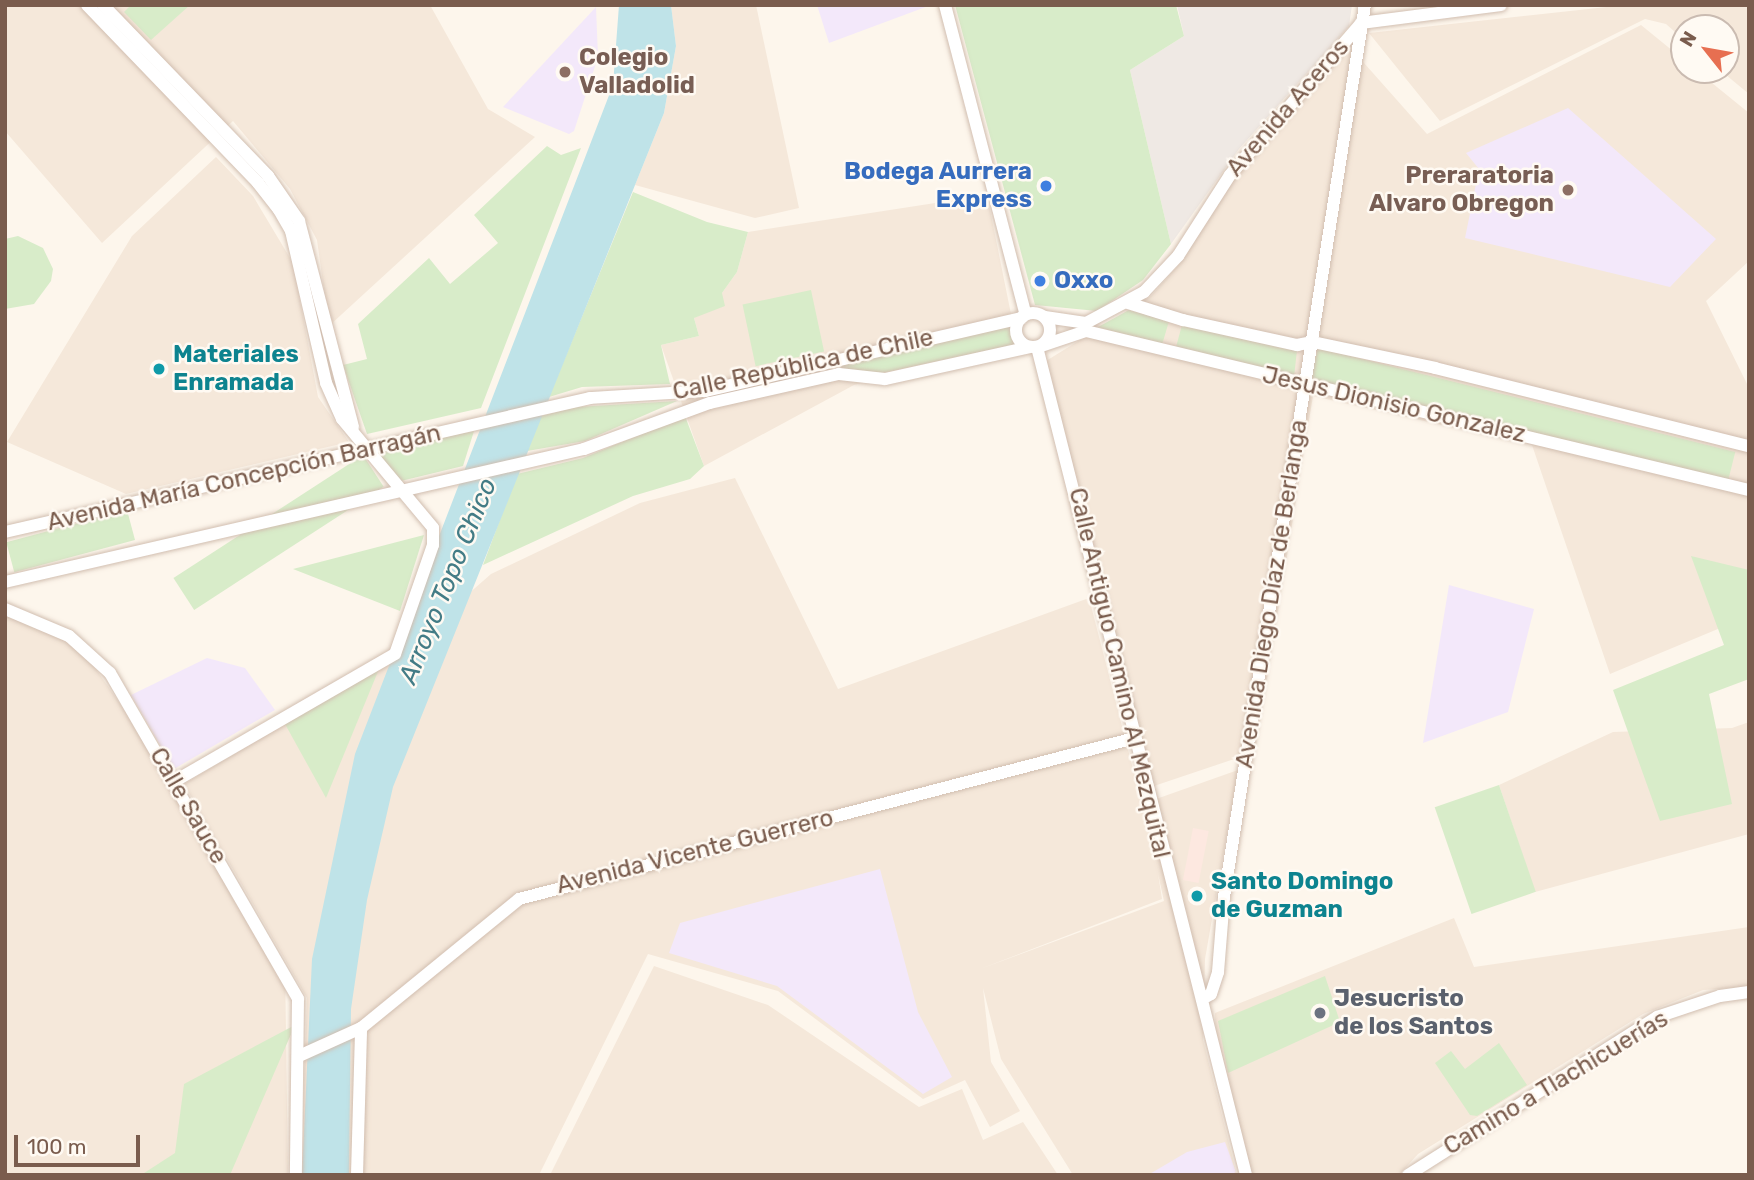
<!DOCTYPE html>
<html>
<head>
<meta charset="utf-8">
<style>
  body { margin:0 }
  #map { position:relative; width:1754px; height:1180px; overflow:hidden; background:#fdf6ec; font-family:Rubik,sans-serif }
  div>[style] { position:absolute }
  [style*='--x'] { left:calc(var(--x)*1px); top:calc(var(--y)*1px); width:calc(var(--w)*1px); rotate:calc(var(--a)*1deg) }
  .residential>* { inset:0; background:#f5e8da }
  .commercial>* { inset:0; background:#fde8e0; transform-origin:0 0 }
  .industrial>* { inset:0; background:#efe9e4 }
  .education>* { inset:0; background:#f3e8fa }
  .green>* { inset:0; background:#d8ecc9; transform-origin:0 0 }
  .water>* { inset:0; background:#bfe3e8 }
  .roads { filter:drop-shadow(0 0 2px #d1beb0) drop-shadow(0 0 2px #d1beb0) }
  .minor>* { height:12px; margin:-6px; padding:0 6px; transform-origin:6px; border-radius:6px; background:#fff }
  .minor>.ring { margin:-6px; padding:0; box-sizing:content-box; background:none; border:12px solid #fff; border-radius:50% }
  .dots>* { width:19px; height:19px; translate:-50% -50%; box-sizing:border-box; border:4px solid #fffaf3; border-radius:50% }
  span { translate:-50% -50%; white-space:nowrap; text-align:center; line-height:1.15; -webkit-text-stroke:5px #fffaf3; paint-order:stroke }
  .education-label { font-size:24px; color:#785e54; font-weight:700 }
  .left { translate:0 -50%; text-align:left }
  .right { translate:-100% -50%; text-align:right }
  .street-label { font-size:24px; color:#7a5c4d }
  .shop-label { font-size:24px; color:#366cbe; font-weight:700 }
  .culture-label { font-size:24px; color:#0d838f; font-weight:700 }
  .worship-label { font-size:24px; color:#5b616d; font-weight:700 }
  .water-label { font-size:26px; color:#437c86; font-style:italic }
  .frame { position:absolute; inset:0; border:7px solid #7a5c4d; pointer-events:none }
  .north { position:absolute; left:1670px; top:14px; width:70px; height:70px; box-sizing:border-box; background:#fffaf3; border:2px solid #cabbb1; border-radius:50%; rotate:301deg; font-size:19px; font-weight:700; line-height:28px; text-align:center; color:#7a5c4d }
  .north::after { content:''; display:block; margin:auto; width:24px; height:32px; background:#e76f51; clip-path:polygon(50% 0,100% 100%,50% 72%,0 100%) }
  .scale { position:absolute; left:14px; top:1135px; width:126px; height:32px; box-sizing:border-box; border:4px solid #7a5c4d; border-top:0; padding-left:9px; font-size:21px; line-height:24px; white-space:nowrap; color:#7a5c4d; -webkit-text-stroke:5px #fffaf3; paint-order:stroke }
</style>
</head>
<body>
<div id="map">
  <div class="residential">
    <div style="clip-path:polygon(5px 5px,430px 5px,488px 109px,535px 137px,329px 326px,317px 240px,290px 189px,233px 121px,102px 243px,5px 131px)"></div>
    <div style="clip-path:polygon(671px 5px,756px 5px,799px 208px,755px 218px,635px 185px,664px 113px,676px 46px)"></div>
    <div style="clip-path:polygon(1625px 5px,1749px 5px,1749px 94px,1720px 70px,1726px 70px,1726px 28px,1684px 28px,1684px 40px,1666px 24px,1645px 19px,1440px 121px,1369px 33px)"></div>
    <div style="clip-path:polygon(1641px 25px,1684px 60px,1684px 70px,1696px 70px,1749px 113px,1749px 261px,1706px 301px,1749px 388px,1749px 616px,1610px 674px,1532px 445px,1313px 396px,1255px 752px,1154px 786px,1046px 361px,1151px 296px,1184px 259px,1222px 193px,1349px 46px,1427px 134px)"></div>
    <div style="clip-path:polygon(216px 157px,253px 196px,293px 263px,318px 397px,349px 442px,126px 494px,7px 442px,132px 236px)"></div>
    <div style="clip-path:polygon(987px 195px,1017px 344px,854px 385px,704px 466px,661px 345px,699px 336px,694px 318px,722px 293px,737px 272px,748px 232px)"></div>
    <div style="clip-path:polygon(evenodd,735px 478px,838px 689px,1089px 598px,1142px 804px,1238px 770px,1205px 959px,1203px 1040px,1237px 1175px,1073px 1175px,1001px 1059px,983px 988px,991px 1062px,1020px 1111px,990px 1127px,965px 1080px,923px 1099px,778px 991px,648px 954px,539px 1175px,301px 1175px,307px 998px,184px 784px,394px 659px,491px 574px,640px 503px,735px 478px,1158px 874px,1164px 901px,980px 969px,1162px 899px,1158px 874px)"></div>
    <div style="clip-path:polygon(5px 613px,79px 645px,151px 748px,285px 965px,288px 1175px,5px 1175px)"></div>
    <div style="clip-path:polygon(1749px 722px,1749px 834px,1535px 892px,1499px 785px,1613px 732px,1732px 728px)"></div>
    <div style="clip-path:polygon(1454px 918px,1474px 967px,1749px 927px,1749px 987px,1703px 990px,1643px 1014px,1418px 1154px,1399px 1175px,1249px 1175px,1216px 1045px,1215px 1013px)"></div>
    <div style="clip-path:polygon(654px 966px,768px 1005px,919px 1107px,962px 1089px,983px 1140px,1023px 1122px,1058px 1175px,550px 1175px)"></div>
  </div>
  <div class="commercial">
    <div style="left:1193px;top:828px;width:16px;height:53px;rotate:11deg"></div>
  </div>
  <div class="industrial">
    <div style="clip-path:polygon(1177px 5px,1352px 5px,1349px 26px,1239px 149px,1171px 244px,1130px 70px,1184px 36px)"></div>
  </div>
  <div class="education">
    <div style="clip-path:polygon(817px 5px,931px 5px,829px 43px)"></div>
    <div style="clip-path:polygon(596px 7px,598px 57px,574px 131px,569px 134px,503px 107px)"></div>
    <div style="clip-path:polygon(1568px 108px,1716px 239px,1670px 287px,1465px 238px,1479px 169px,1466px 153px)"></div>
    <div style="clip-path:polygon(1449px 585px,1534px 609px,1508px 712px,1423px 743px)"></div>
    <div style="clip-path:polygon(207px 658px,245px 668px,275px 710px,174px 769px,131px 695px)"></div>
    <div style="clip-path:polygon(880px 869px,918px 1012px,952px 1077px,923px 1094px,777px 986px,669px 953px,680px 923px)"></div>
    <div style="clip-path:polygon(1225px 1142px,1236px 1172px,1231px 1175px,1148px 1175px,1187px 1152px)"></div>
  </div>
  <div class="green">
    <div style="clip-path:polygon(131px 5px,190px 5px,151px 40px,124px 12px)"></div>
    <div style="clip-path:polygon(955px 5px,1176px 5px,1184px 36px,1130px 70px,1171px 244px,1143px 280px,1097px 311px,1035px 305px)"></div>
    <div style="clip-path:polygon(547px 146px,561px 155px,581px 148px,481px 408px,367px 434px,343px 365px,367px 359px,358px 324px,429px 258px,450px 284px,498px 243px,474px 215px)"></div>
    <div style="clip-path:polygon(633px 192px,707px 222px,748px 232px,737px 272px,722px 293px,725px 306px,694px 318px,699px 336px,661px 345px,670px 384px,582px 387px,549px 397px)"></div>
    <div style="clip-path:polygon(18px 236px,43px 248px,53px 269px,51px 281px,34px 304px,5px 309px,5px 239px)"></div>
    <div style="left:811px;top:290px;width:63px;height:70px;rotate:78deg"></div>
    <div style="clip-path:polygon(1129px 310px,1169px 321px,1162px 345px,1098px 327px)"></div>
    <div style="clip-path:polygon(1011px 324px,1017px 344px,868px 376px,841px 368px,840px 362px)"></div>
    <div style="clip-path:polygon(1182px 325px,1297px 350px,1294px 377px,1176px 347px)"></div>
    <div style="left:1318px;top:348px;width:430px;height:34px;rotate:14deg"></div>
    <div style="clip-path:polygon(677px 401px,585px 441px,527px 451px,537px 417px,576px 407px)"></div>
    <div style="clip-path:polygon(685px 416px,704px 466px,690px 479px,633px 496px,483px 565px,517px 474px,583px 458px)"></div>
    <div style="clip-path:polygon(474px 431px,463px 466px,401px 481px,375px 451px)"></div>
    <div style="left:363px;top:455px;width:38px;height:226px;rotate:57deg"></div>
    <div style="left:127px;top:510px;width:31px;height:125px;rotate:75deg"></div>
    <div style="clip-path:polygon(424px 535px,400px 611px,293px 569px)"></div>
    <div style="clip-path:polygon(1691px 556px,1749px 570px,1749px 679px,1709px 694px,1732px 804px,1660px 821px,1613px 690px,1724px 645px)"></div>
    <div style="clip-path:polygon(379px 669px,326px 798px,285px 724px)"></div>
    <div style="left:1499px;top:785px;width:113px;height:68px;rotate:71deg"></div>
    <div style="clip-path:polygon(1325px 976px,1340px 1022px,1228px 1073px,1218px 1021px)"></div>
    <div style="clip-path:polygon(295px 1025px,230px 1175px,141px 1175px,175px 1153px,184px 1084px)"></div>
    <div style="clip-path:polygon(1499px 1043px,1527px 1085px,1477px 1116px,1470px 1115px,1435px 1063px,1451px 1051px,1465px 1069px)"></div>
  </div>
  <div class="water">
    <div style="clip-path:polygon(619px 5px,671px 5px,676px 46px,664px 113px,393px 787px,367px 900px,351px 1009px,349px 1175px,302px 1175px,312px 959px,355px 754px,613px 85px)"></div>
  </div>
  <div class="roads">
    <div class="minor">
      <div style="--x:87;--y:5;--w:247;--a:46.1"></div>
      <div style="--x:258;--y:183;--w:34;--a:52"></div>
      <div style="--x:279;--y:210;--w:24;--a:60"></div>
      <div style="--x:291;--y:231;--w:156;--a:77"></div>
      <div style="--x:326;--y:383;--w:39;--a:66"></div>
      <div style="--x:342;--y:419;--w:142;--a:50.1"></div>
      <div style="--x:433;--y:528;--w:17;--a:90"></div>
      <div style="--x:433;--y:545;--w:115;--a:109.2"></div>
      <div style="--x:395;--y:654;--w:254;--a:150"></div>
      <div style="--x:103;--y:5;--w:238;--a:46"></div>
      <div style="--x:268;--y:176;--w:55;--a:55.4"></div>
      <div style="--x:299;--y:221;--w:213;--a:75.3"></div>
      <div style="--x:945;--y:5;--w:320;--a:75.4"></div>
      <div style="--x:1128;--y:303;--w:58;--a:17.2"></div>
      <div style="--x:1183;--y:320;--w:117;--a:12.4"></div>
      <div style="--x:1297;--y:345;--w:16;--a:-11"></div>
      <div style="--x:1313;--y:342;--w:125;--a:12"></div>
      <div style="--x:1435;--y:368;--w:324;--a:14"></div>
      <div class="ring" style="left:1016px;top:313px;width:22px;height:22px"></div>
      <div style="--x:1045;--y:317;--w:41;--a:8.3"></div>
      <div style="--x:1086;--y:323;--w:66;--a:-28.1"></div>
      <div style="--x:1144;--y:292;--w:50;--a:-46.6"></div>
      <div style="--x:1178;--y:256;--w:96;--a:-57.3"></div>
      <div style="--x:1230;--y:175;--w:201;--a:-49.2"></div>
      <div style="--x:1361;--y:23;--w:141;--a:-7.3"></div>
      <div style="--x:1041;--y:346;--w:47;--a:-18.4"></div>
      <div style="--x:1086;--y:331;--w:682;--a:13.49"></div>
      <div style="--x:1037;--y:347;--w:854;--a:75.83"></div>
      <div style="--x:5;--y:532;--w:600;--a:-12.9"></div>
      <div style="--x:590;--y:398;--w:115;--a:-3.5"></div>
      <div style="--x:705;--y:391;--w:325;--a:-13"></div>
      <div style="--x:5;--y:582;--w:594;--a:-12.94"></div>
      <div style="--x:584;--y:449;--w:134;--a:-20.1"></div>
      <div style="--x:710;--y:403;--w:132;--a:-12.7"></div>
      <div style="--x:839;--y:374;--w:46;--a:6.2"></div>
      <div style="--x:885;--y:379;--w:148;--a:-12.4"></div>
      <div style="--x:5;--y:609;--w:69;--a:22.9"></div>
      <div style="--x:69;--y:636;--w:55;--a:42.1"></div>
      <div style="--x:110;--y:673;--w:376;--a:60"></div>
      <div style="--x:298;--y:999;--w:176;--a:90.7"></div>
      <div style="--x:1202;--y:999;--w:10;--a:-29"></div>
      <div style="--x:1211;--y:994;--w:23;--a:-72"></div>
      <div style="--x:1218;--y:972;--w:75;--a:-85.4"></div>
      <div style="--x:1224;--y:897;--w:903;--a:-81.02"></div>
      <div style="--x:299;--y:1056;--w:68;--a:-24.3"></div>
      <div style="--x:361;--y:1028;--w:204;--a:-39.2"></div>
      <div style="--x:519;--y:899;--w:637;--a:-14.65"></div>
      <div style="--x:357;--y:1175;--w:147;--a:-88.4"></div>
      <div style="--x:1408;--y:1175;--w:295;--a:-32.4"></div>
      <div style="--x:1657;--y:1017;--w:66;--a:-18.4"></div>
      <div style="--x:1720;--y:996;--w:29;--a:-8"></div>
    </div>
  </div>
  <div class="dots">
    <div style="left:565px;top:72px;background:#8d6e63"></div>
    <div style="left:1046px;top:186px;background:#3f7fe0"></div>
    <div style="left:1568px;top:190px;background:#8d6e63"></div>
    <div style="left:1040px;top:281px;background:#3f7fe0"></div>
    <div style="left:159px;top:369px;background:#0f9aa8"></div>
    <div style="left:1197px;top:896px;background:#0f9aa8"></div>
    <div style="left:1320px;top:1013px;background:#6b7280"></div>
  </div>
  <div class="education-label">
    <span class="left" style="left:579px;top:72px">Colegio<br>Valladolid</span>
    <span class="right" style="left:1554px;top:190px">Preraratoria<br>Alvaro Obregon</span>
  </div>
  <div class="street-label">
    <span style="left:1288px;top:108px;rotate:-49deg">Avenida Aceros</span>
    <span style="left:803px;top:365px;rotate:-12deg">Calle República de Chile</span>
    <span style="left:1394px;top:405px;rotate:13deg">Jesus Dionisio Gonzalez</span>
    <span style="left:244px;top:478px;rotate:-13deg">Avenida María Concepción Barragán</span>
    <span style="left:1272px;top:594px;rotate:-81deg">Avenida Diego Díaz de Berlanga</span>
    <span style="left:1119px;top:673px;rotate:77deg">Calle Antiguo Camino Al Mezquital</span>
    <span style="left:188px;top:806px;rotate:60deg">Calle Sauce</span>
    <span style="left:695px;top:852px;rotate:-14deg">Avenida Vicente Guerrero</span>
    <span style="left:1556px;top:1083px;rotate:-31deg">Camino a Tlachicuerías</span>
  </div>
  <div class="shop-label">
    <span class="right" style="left:1032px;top:186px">Bodega Aurrera<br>Express</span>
    <span class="left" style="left:1054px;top:281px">Oxxo</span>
  </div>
  <div class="culture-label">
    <span class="left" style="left:173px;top:369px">Materiales<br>Enramada</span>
    <span class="left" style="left:1211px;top:896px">Santo Domingo<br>de Guzman</span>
  </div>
  <div class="worship-label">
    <span class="left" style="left:1334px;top:1013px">Jesucristo<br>de los Santos</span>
  </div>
  <div class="water-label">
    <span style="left:448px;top:581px;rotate:-68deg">Arroyo Topo Chico</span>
  </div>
  <div class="frame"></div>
  <div class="north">N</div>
  <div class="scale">100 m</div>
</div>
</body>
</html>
